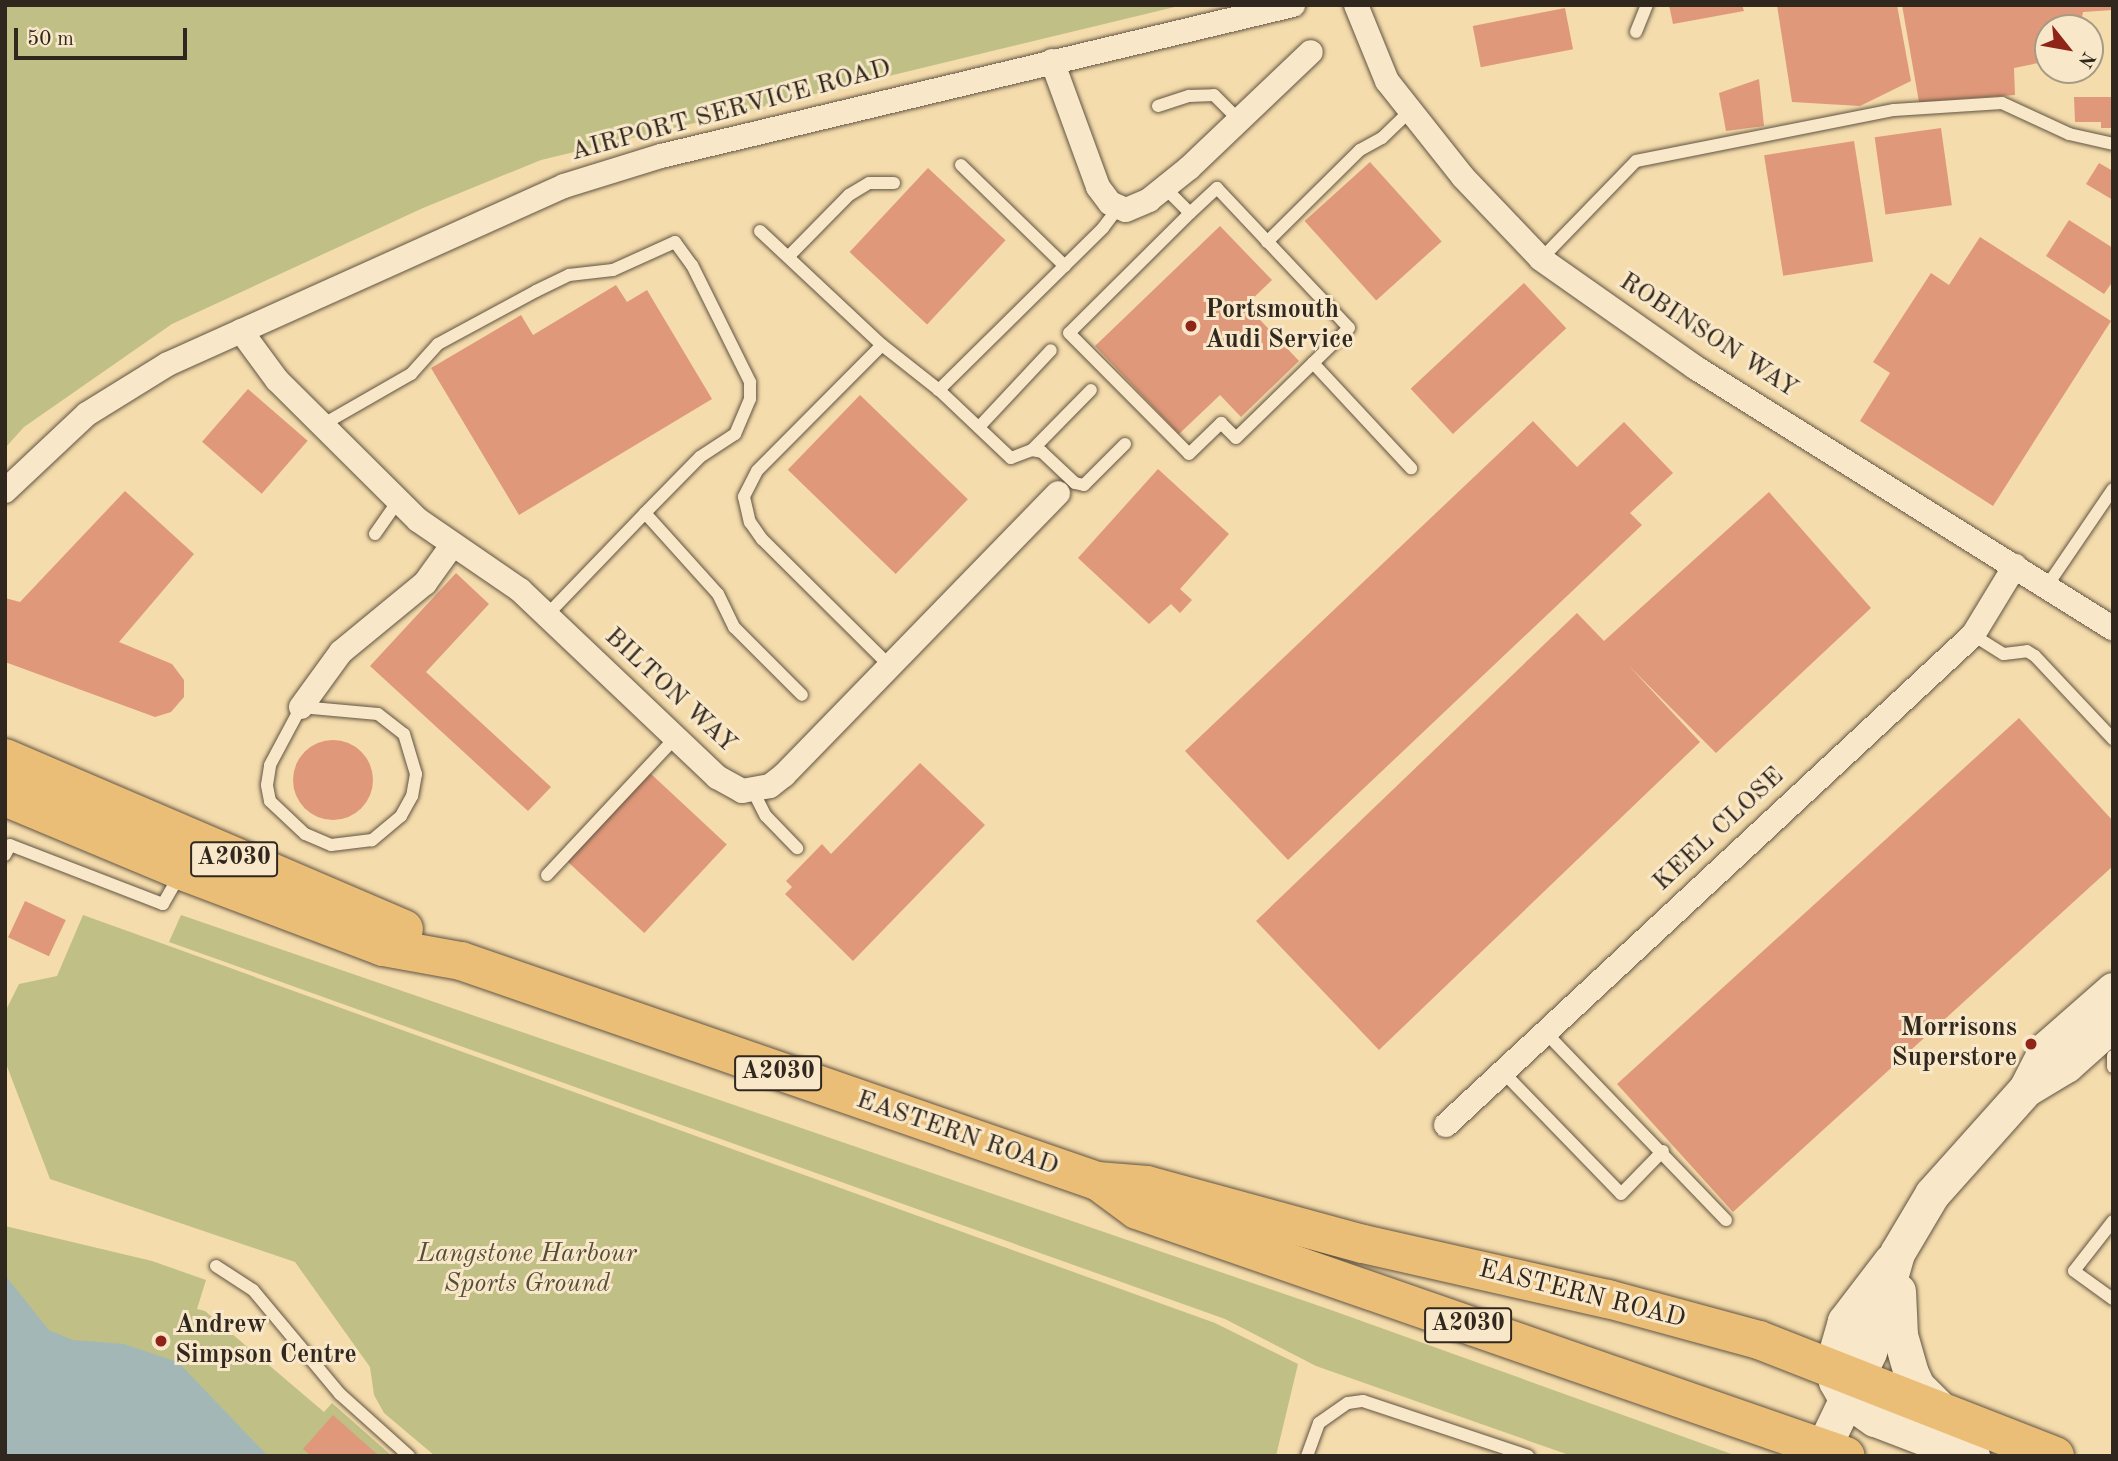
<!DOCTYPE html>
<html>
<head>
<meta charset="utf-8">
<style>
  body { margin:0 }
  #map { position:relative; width:2118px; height:1461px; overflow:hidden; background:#f5dcac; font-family:"Old Standard TT",serif }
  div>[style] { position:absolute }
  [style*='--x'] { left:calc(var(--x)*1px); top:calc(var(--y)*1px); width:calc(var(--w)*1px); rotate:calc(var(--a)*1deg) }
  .green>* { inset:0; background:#c0bf86 }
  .water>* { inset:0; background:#a3b8b6 }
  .building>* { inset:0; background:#e0987a; transform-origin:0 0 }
  .round { border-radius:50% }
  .roads { filter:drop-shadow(0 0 2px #615442) drop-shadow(0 0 2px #615442) }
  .lane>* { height:12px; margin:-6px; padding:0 6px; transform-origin:6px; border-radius:6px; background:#f8e8c9 }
  .street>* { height:24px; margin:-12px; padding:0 12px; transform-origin:12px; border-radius:12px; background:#f8e8c9 }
  .secondary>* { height:35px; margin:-17.5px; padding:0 17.5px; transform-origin:17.5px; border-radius:17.5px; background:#f8e8c9 }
  .primary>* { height:38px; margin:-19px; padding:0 19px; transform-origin:19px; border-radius:19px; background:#eabe76 }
  .dots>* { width:19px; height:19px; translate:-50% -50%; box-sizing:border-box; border:4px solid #f8e8c9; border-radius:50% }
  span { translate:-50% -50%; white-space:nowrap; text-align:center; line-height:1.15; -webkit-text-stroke:6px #f8e8c9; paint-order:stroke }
  .shield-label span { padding:2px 5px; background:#f8e8c9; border:2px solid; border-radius:5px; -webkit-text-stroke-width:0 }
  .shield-label { font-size:24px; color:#30271e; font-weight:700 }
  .street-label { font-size:26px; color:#30271e }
  .poi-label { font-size:26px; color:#30271e; font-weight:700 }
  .left { translate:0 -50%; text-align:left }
  .right { translate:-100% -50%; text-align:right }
  .park-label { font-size:26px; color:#544d38; font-style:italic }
  .frame { position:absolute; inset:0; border:7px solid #30271e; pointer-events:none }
  .north { position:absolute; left:2034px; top:14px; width:70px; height:70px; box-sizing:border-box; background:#f8e8c9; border:2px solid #a89b85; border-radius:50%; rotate:121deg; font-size:19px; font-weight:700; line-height:28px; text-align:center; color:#30271e }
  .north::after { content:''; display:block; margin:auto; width:24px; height:32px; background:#8f2418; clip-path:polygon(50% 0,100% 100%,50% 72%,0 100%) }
  .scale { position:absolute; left:14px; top:28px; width:173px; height:32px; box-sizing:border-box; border:4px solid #30271e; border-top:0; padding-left:9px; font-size:21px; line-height:24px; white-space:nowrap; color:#30271e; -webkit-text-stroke:5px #f8e8c9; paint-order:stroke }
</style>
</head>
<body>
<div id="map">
  <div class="green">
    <div style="clip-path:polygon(5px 5px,1183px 5px,541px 160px,423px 208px,172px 324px,24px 427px,5px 448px)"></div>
    <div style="clip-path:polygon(83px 915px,1215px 1323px,1298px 1364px,1276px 1456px,435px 1456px,384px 1413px,374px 1395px,370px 1367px,295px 1262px,50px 1179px,5px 1061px,5px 1012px,19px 984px,57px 976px)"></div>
    <div style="clip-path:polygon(181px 915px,1331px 1310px,1737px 1456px,1572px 1456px,1316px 1366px,1225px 1319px,169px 942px)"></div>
    <div style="clip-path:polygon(5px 1226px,152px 1261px,206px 1280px,197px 1309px,205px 1311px,324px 1412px,332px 1403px,392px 1456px,5px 1456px)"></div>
  </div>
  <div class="water">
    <div style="clip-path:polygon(5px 1275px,49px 1330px,73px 1340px,124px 1344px,178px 1362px,268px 1456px,5px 1456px)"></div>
  </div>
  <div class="building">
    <div style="clip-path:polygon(1669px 5px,1742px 5px,1744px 11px,1673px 24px)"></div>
    <div style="clip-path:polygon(1777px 5px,1897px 5px,1911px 81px,1860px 106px,1792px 102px)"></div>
    <div style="clip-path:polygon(1902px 5px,2113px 5px,2113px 10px,2083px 12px,2080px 28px,2048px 28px,2048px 61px,2014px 68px,2015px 95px,1919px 102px)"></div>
    <div style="left:1565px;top:8px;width:42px;height:94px;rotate:79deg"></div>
    <div style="clip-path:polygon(1759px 79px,1764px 126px,1726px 131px,1719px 93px)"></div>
    <div style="clip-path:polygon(2074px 97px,2113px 97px,2113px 128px,2101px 128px,2101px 122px,2075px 122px)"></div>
    <div style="left:1941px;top:128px;width:78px;height:67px;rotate:82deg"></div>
    <div style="left:1854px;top:141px;width:122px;height:91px;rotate:81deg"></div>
    <div style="left:1370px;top:162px;width:107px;height:88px;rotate:48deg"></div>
    <div style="clip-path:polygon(2099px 163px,2113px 171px,2113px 200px,2086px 184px)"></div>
    <div style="left:928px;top:168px;width:106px;height:115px;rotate:43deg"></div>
    <div style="clip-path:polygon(2069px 220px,2113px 248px,2113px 281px,2104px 294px,2046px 256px)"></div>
    <div style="clip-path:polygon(1220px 226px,1272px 280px,1246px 305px,1299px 361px,1241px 417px,1220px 395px,1179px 434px,1095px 346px)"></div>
    <div style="clip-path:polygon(1980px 237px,2111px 321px,1993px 506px,1860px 421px,1890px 373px,1873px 362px,1931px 273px,1949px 285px)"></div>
    <div style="left:1524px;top:283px;width:62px;height:155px;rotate:47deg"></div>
    <div style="clip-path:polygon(616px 285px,627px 302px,647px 290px,712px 399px,519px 515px,431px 368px,521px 315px,533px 335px)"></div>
    <div style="left:248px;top:389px;width:79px;height:70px;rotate:41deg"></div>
    <div style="left:860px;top:395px;width:150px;height:104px;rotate:44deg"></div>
    <div style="clip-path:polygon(1533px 421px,1577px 467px,1624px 422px,1673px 473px,1630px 513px,1642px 525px,1288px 860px,1185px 751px)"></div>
    <div style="clip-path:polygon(1158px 469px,1229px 534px,1180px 589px,1192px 600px,1180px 613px,1171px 604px,1149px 624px,1078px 558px)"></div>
    <div style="clip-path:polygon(125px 491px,194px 554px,119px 642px,172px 664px,184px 680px,184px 697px,171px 712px,155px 717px,5px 662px,5px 598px,20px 602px)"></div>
    <div style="clip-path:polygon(1769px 492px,1871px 608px,1716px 753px,1629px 666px,1700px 742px,1379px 1050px,1256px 921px,1577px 613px,1604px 641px)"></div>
    <div style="clip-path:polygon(456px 573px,489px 604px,426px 672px,551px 787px,528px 811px,370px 666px)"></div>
    <div style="clip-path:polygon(2019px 718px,2113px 821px,2113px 866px,1733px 1212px,1617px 1084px)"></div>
    <div class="round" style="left:293px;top:740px;width:80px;height:80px"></div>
    <div style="clip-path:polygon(920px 763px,985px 825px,853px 961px,785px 894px,792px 887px,786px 881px,822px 844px,831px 854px)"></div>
    <div style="left:650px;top:773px;width:105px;height:121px;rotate:43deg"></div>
    <div style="left:25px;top:901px;width:45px;height:40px;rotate:25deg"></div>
    <div style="clip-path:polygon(333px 1415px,379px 1456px,311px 1456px,303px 1449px)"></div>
  </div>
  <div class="roads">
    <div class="lane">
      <div style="--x:1636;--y:32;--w:29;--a:-68"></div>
      <div style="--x:1158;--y:106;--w:33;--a:-18"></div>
      <div style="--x:1189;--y:96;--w:25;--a:-2"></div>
      <div style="--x:1214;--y:95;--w:37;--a:45"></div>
      <div style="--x:961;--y:165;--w:145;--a:44.2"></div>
      <div style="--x:1165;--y:188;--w:35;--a:45"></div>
      <div style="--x:1190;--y:213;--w:37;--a:-43"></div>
      <div style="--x:1217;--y:188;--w:192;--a:46.7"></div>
      <div style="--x:1349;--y:328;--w:50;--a:135.8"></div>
      <div style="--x:1313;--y:363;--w:144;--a:47"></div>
      <div style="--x:1118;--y:208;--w:25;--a:127"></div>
      <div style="--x:1103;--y:228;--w:231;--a:135.4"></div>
      <div style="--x:939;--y:390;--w:99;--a:43.4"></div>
      <div style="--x:1011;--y:458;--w:22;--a:-21"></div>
      <div style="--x:1032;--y:450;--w:10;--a:11"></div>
      <div style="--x:1042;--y:452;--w:45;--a:43.2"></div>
      <div style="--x:1075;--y:483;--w:9;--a:13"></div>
      <div style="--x:1084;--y:485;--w:58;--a:-45"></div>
      <div style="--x:1190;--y:213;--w:170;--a:135.2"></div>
      <div style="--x:1069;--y:333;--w:170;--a:45.2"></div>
      <div style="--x:1189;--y:454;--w:45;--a:-44.1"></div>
      <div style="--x:1221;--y:423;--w:21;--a:45"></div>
      <div style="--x:1236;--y:438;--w:107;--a:-44.2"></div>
      <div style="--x:760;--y:231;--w:167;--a:43.1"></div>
      <div style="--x:882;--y:345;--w:73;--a:38.3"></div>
      <div style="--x:1267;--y:242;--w:131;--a:-44.7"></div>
      <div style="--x:1360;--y:150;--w:25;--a:-29"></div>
      <div style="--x:1382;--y:138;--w:39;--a:-44"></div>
      <div style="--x:788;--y:257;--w:87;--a:-45.5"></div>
      <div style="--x:849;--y:195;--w:23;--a:-31"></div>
      <div style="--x:869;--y:183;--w:25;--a:0"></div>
      <div style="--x:1541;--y:259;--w:136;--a:-45.9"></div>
      <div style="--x:1636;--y:161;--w:263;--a:-11.2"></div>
      <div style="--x:1894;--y:110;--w:108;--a:-3.7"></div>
      <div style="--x:2002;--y:103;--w:74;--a:24.8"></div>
      <div style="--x:2069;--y:134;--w:45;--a:12.8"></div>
      <div style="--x:882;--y:345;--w:177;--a:134.8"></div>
      <div style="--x:757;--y:471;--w:29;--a:117"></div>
      <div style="--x:744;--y:497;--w:26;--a:77"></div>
      <div style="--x:750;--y:522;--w:21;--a:55"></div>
      <div style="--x:762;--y:539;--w:179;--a:44.8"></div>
      <div style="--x:322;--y:425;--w:103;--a:-29.8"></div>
      <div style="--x:411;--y:374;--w:40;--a:-48"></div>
      <div style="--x:438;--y:344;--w:111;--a:-28.4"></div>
      <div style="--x:536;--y:291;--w:37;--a:-26"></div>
      <div style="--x:569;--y:275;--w:44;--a:-6.5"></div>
      <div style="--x:613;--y:270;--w:68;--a:-24.3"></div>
      <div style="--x:675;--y:242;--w:29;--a:54"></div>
      <div style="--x:692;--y:265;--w:131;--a:63.6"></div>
      <div style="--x:750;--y:382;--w:17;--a:90"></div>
      <div style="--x:750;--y:399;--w:38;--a:113"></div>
      <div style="--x:735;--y:434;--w:42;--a:146.7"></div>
      <div style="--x:700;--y:457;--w:78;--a:134.5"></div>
      <div style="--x:979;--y:427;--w:105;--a:-46.9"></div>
      <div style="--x:1032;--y:450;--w:84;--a:-45.5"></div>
      <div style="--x:375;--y:534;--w:40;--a:-55.1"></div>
      <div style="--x:2047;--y:586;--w:117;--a:-55.8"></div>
      <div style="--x:547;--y:615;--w:141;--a:-46.1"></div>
      <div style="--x:645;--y:513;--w:109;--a:48"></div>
      <div style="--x:718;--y:594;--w:37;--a:64"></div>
      <div style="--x:734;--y:627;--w:96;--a:45"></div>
      <div style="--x:1973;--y:635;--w:36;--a:32"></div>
      <div style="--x:2004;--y:654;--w:23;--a:-7"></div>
      <div style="--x:2027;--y:651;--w:9;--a:32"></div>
      <div style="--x:2035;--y:656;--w:114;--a:46.8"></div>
      <div style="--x:301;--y:707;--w:77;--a:5.2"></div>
      <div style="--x:378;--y:714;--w:33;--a:38"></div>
      <div style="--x:404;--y:734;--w:42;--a:73.3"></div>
      <div style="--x:416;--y:774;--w:22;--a:100"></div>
      <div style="--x:412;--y:796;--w:23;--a:119"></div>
      <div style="--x:401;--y:816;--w:38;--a:140"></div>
      <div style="--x:372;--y:840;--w:41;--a:173"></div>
      <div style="--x:331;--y:845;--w:28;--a:-157"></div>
      <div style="--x:305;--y:834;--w:48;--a:-136.7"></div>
      <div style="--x:270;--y:801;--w:16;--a:-101"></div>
      <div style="--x:267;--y:785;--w:20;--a:-81"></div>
      <div style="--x:270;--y:765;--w:66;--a:-61.9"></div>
      <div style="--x:753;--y:791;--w:28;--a:63"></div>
      <div style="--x:766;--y:816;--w:45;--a:45.9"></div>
      <div style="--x:5;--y:855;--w:11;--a:-63"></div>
      <div style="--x:10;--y:845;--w:164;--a:21.1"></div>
      <div style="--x:163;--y:904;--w:34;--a:-60"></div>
      <div style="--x:547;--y:875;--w:187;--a:-46.9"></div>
      <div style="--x:1545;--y:1032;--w:261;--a:46.1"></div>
      <div style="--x:2113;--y:1056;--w:11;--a:90"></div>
      <div style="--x:1502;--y:1071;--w:171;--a:45.9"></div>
      <div style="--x:1621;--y:1194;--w:60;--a:-45.7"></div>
      <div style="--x:2113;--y:1221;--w:63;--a:128"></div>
      <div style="--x:2074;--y:1271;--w:48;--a:35.7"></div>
      <div style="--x:216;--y:1266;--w:44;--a:33"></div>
      <div style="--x:253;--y:1290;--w:136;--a:50.1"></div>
      <div style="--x:340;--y:1394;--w:93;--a:41.9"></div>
      <div style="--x:1307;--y:1456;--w:35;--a:-70"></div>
      <div style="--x:1319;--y:1423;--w:35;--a:-35"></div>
      <div style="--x:1348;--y:1403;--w:15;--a:-8"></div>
      <div style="--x:1363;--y:1401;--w:174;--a:18.4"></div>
    </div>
    <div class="street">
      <div style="--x:1356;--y:5;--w:82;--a:67.8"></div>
      <div style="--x:1387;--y:81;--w:122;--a:51.6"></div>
      <div style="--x:1463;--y:177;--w:113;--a:46.4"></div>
      <div style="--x:1541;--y:259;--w:189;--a:35.1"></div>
      <div style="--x:1696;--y:368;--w:492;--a:32"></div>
      <div style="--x:1052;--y:61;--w:134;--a:69.9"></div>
      <div style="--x:1098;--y:187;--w:20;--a:53"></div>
      <div style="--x:1110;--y:203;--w:17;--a:24"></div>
      <div style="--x:1126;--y:210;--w:25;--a:-23"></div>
      <div style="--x:1149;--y:200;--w:51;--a:-38.7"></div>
      <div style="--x:1189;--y:168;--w:168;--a:-43.6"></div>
      <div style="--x:241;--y:331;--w:61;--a:53.7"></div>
      <div style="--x:277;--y:380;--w:199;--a:44.8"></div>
      <div style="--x:418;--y:520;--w:124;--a:34.5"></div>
      <div style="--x:520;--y:590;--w:272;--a:43.5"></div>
      <div style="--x:717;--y:777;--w:29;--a:29"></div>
      <div style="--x:742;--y:791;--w:28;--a:-10"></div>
      <div style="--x:770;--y:786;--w:18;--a:-38"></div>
      <div style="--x:784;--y:775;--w:393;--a:-45.8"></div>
      <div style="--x:5;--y:491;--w:112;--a:-43.2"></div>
      <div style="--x:87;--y:414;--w:95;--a:-31.7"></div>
      <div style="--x:168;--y:364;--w:434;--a:-24.2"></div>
      <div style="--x:564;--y:186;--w:102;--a:-17.2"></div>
      <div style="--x:661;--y:156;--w:650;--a:-13.44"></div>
      <div style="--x:301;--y:707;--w:68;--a:-54"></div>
      <div style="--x:341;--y:652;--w:109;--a:-39.4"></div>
      <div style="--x:425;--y:583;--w:44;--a:-54.2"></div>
      <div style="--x:1446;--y:1125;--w:720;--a:-42.92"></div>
      <div style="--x:1973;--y:635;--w:81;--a:-58.7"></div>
    </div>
    <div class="secondary">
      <div style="--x:2026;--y:1089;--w:46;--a:-62.9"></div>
      <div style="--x:2047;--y:1048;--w:88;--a:-41.3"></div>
      <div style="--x:1891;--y:1261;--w:76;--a:127.5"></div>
      <div style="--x:1845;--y:1321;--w:47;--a:106.1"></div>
      <div style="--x:1832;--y:1366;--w:16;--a:75"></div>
      <div style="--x:1836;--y:1381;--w:21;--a:61"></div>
      <div style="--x:1846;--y:1399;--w:35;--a:35"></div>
      <div style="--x:1875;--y:1419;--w:104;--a:20.9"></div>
      <div style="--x:1898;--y:1291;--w:44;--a:87.4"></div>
      <div style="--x:1900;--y:1335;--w:37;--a:74"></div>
      <div style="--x:1910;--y:1371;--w:17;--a:65"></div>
      <div style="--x:1917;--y:1386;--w:31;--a:45"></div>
      <div style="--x:1823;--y:1448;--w:106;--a:-64.4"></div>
      <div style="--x:1869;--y:1352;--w:103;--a:-74.2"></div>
      <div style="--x:1897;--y:1253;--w:69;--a:-59.3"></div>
      <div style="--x:1932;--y:1194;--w:141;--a:-48.2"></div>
      <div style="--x:2026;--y:1089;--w:47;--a:-31"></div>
      <div style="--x:2066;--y:1065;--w:63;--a:-41.8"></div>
    </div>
    <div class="primary">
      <div style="--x:5;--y:758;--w:434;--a:23.2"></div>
      <div style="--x:5;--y:797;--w:192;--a:22.7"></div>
      <div style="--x:182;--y:871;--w:215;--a:20.7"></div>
      <div style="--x:383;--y:947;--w:79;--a:10.2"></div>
      <div style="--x:461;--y:961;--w:673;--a:19.08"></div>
      <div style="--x:1097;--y:1181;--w:50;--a:4.6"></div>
      <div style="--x:1147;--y:1185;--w:224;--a:15.3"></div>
      <div style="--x:1363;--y:1244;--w:251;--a:12.7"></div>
      <div style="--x:1608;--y:1299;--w:156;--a:15.2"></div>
      <div style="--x:1759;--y:1340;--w:318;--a:21.4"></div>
      <div style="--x:1099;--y:1182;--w:47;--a:36.4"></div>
      <div style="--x:1137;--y:1210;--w:750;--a:19.14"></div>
    </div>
  </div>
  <div class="dots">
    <div style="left:1191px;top:326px;background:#8f2418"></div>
    <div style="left:2031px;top:1044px;background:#8f2418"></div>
    <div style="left:161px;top:1341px;background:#8f2418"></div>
  </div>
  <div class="shield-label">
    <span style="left:234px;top:859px">A2030</span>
    <span style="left:778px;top:1073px">A2030</span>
    <span style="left:1468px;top:1325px">A2030</span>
  </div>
  <div class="street-label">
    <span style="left:731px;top:111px;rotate:-15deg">AIRPORT SERVICE ROAD</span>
    <span style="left:1708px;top:336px;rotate:33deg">ROBINSON WAY</span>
    <span style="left:670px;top:691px;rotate:43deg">BILTON WAY</span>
    <span style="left:1719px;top:830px;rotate:-43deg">KEEL CLOSE</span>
    <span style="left:957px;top:1134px;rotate:19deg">EASTERN ROAD</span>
    <span style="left:1582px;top:1295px;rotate:14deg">EASTERN ROAD</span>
  </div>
  <div class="poi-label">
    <span class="left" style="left:1205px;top:326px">Portsmouth<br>Audi Service</span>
    <span class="right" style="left:2017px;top:1044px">Morrisons<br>Superstore</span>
    <span class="left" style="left:175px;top:1341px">Andrew<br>Simpson Centre</span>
  </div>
  <div class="park-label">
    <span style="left:527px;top:1270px">Langstone Harbour<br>Sports Ground</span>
  </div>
  <div class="frame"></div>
  <div class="north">N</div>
  <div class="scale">50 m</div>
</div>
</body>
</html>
